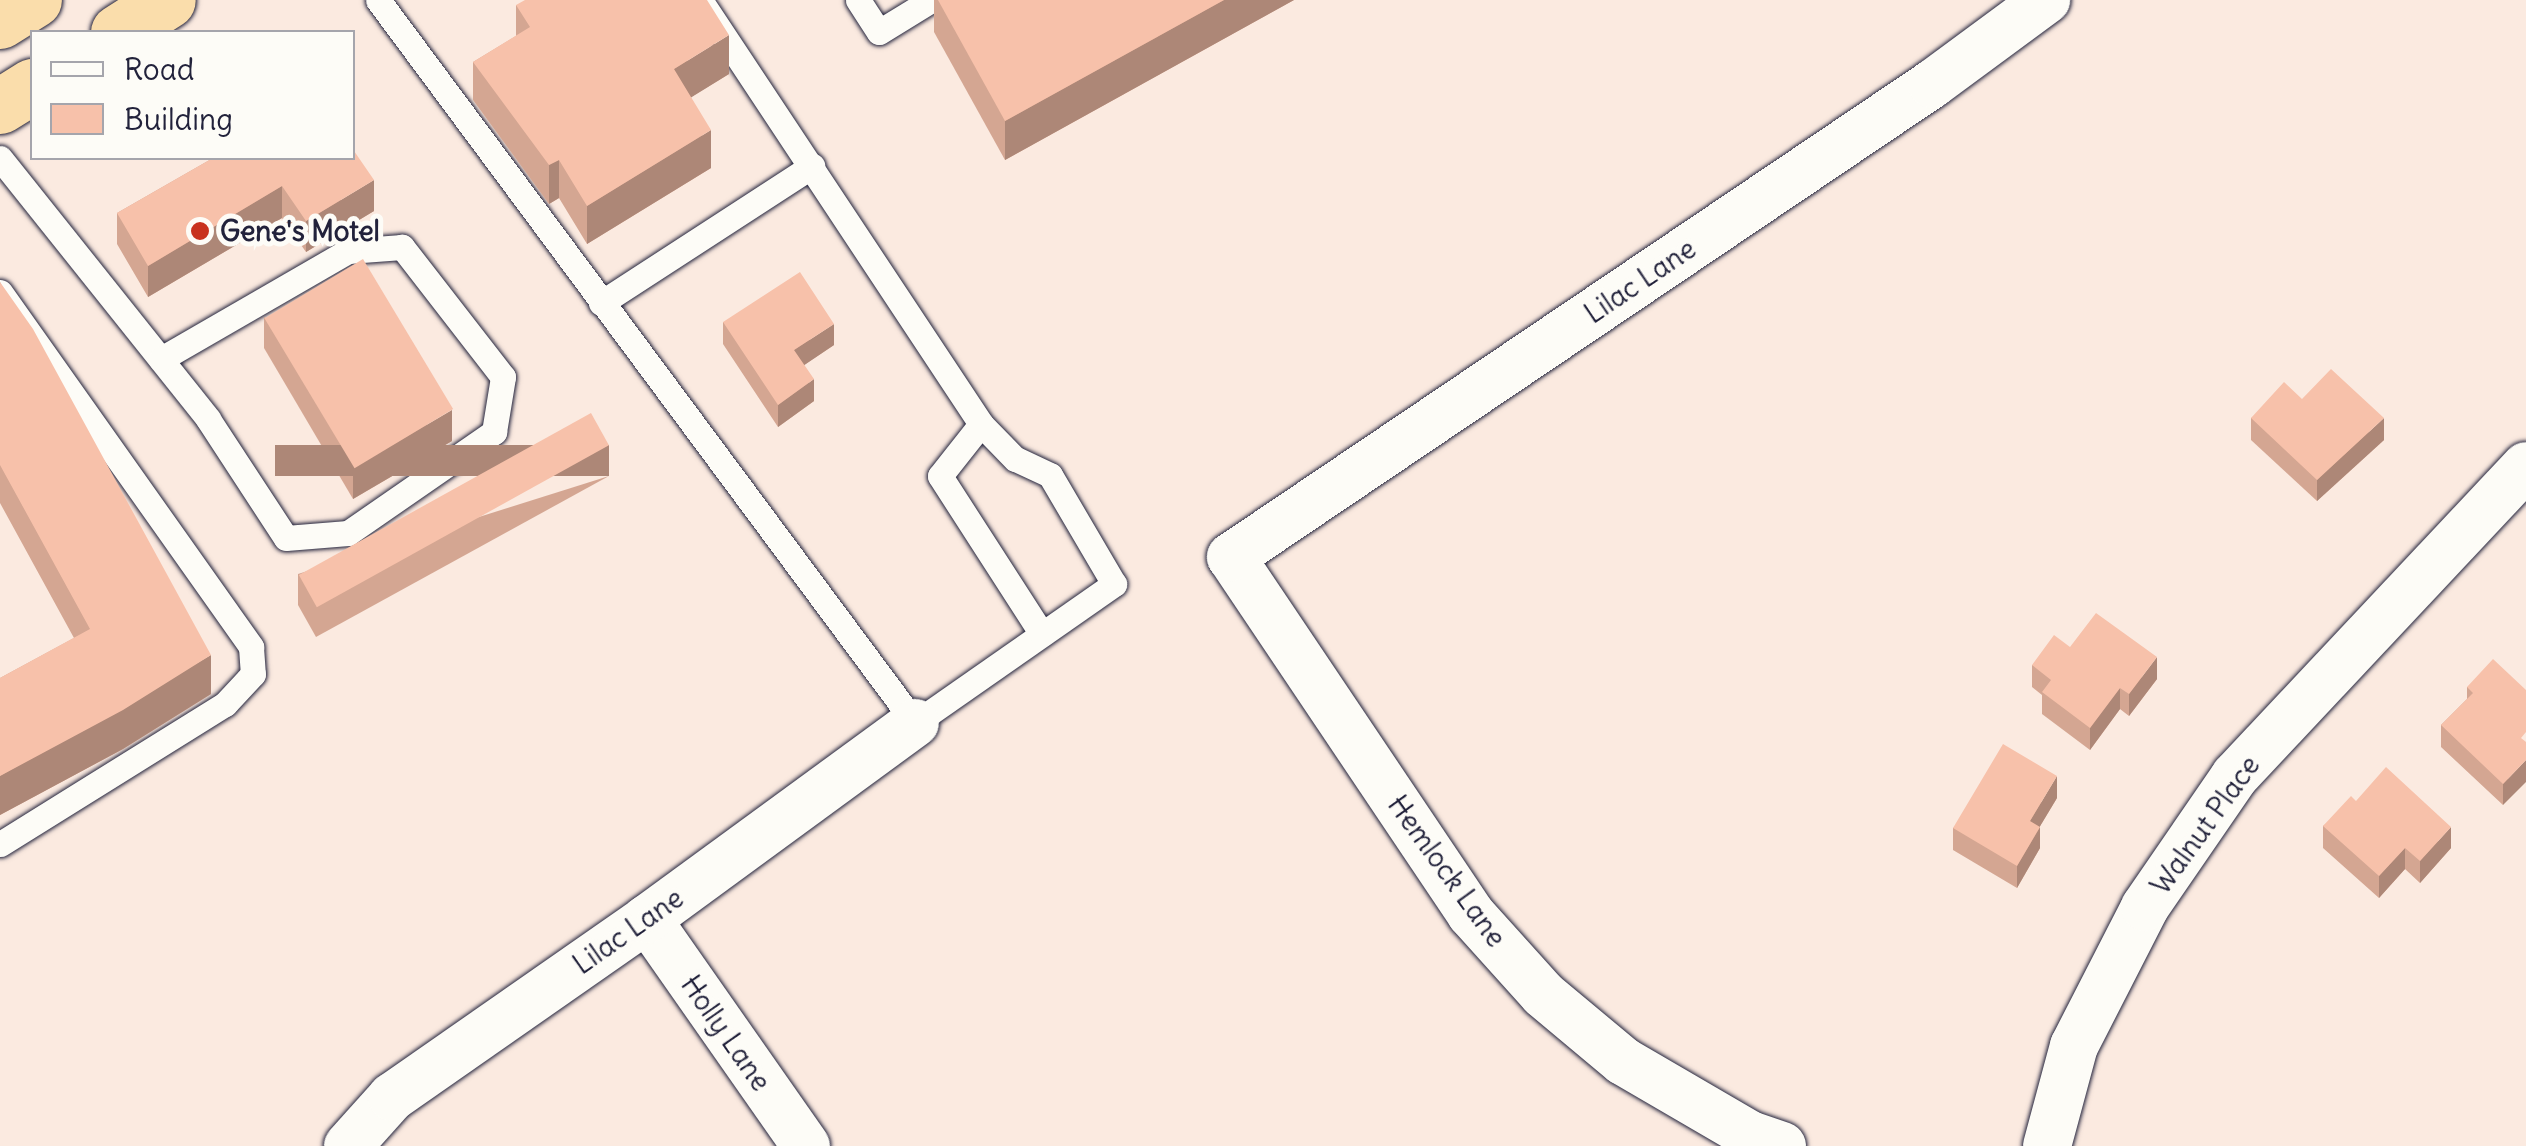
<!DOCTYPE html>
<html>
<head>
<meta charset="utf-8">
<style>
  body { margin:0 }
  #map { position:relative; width:2526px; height:1146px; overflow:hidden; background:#fbeae0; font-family:Delius,sans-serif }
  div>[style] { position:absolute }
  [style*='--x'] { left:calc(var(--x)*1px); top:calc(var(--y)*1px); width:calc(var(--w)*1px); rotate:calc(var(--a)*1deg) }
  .roads { filter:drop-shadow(0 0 2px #22223b) drop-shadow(0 0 2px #22223b) }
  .lane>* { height:25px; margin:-12.5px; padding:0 12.5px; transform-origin:12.5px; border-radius:12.5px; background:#fdfcf7 }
  .street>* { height:48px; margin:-24px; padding:0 24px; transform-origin:24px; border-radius:24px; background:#fdfcf7 }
  .highway>* { height:55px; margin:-27.5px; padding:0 27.5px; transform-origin:27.5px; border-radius:27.5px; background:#faddab }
  .wall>* { inset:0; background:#d4a692 }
  .shaded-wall>* { inset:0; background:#ad8777; transform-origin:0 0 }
  .building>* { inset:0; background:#f7c1aa; transform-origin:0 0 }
  .dots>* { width:28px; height:28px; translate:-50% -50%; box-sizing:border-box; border:5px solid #fdfcf7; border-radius:50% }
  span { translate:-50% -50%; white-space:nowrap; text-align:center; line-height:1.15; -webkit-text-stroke:10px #fdfcf7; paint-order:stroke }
  .poi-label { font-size:28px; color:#22223b; font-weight:700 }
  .left { translate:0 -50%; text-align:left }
  .street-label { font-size:28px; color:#22223b }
  .legend { position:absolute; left:30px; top:30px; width:325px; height:130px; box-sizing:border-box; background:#fdfcf7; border:2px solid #a5a5ac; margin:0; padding:12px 18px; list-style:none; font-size:30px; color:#22223b }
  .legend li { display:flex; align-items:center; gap:20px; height:50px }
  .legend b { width:50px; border:2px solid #a5a5ac }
</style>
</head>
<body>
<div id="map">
  <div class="roads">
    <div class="lane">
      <div style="--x:378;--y:0;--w:901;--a:53.4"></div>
      <div style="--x:915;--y:723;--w:243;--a:-34.9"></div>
      <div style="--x:1114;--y:584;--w:126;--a:-120.4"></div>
      <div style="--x:1050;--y:475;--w:38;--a:-155"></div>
      <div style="--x:1015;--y:459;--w:49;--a:-134.2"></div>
      <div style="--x:981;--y:424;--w:509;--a:-123.53"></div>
      <div style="--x:858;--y:0;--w:38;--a:57"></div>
      <div style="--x:879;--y:32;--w:61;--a:-31.6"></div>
      <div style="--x:0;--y:158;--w:334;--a:51.4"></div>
      <div style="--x:208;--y:419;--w:142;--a:56.8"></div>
      <div style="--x:286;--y:538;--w:62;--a:-4.6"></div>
      <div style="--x:348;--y:533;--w:178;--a:-34.7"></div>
      <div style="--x:494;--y:432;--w:56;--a:-80.7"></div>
      <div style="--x:503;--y:377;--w:165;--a:-127.8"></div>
      <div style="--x:402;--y:247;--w:54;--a:175.8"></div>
      <div style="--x:348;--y:251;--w:216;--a:150"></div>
      <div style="--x:0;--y:292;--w:435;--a:54.7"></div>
      <div style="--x:251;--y:647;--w:27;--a:86"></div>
      <div style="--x:253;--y:674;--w:41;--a:133"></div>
      <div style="--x:225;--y:704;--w:265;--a:148.1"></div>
      <div style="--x:601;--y:303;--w:252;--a:-33"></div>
      <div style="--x:981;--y:424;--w:66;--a:128.3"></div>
      <div style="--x:940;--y:476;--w:188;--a:57.2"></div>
    </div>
    <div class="street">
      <div style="--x:647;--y:919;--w:277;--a:55"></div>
      <div style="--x:348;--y:1146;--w:66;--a:-48.1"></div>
      <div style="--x:392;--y:1097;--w:311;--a:-34.9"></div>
      <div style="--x:647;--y:919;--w:332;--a:-36.2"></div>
      <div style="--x:1782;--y:1146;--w:34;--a:-161"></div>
      <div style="--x:1750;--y:1135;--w:147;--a:-149.8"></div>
      <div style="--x:1623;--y:1061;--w:104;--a:-140.1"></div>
      <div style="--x:1543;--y:994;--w:108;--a:-132"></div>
      <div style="--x:1471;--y:914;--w:430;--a:-123.9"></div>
      <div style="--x:1231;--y:557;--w:846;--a:-34.01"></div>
      <div style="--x:1932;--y:84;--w:142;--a:-36.4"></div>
      <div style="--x:2047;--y:1146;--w:104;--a:-74.9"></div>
      <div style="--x:2074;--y:1046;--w:156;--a:-62.9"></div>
      <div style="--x:2145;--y:907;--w:159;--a:-55.5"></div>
      <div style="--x:2235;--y:776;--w:425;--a:-46.8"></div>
    </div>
    <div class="highway">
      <div style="--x:0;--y:21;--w:40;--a:-32"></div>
      <div style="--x:118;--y:32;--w:59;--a:-32.6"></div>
      <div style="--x:0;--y:106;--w:38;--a:-32"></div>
    </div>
  </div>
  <div class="wall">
    <div style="clip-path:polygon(934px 0,1294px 0,1005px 160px,934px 32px)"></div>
    <div style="clip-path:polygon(516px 5px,729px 74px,691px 97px,711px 168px,587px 244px,559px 198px,549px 204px,473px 100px,473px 62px,516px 36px)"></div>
    <div style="clip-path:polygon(213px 158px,374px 211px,306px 252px,282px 218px,148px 297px,117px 244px,117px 213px)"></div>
    <div style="clip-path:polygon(0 282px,211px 694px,123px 749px,0 815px,0 678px,74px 638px,0 503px)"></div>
    <div style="clip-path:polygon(264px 317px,452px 441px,353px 499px,264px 348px)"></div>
    <div style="clip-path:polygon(723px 322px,834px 345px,804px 365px,814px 401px,778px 427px,723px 344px)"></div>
    <div style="clip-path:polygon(2302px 399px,2384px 440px,2317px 501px,2251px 440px,2251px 418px)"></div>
    <div style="clip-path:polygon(609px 476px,316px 637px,298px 605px,298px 574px)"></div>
    <div style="clip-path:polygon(2032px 665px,2157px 679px,2129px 716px,2120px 709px,2090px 750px,2042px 714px,2042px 695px,2032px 687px)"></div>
    <div style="clip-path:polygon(2467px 687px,2526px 690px,2503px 805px,2441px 747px,2441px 725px,2467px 699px)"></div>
    <div style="clip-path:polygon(2057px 798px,2040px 826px,2040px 848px,2017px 888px,1953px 850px,1953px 828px)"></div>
    <div style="clip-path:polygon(2356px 801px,2451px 848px,2420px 883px,2405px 869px,2379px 898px,2323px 848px,2323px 826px)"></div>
  </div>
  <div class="shaded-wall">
    <div style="clip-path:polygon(1224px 0,1294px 0,1005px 160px,1005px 121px)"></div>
    <div style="clip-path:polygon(729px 35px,729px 74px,674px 108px,674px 69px)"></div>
    <div style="clip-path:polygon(711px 130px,711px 168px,587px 244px,587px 206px)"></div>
    <div style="clip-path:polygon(559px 160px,559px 198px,549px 204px,549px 165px)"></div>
    <div style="clip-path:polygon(374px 180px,374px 211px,306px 252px,306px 221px)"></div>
    <div style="clip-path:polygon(282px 186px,282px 218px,148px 297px,148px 266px)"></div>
    <div style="clip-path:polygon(834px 324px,834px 345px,794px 372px,794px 350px)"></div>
    <div style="clip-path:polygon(814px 379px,814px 401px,778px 427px,778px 405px)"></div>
    <div style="clip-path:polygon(452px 410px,452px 441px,353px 499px,353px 468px)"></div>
    <div style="clip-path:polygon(2384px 418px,2384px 440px,2317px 501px,2317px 480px)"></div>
    <div style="left:609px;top:445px;width:31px;height:334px;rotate:90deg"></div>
    <div style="clip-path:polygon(211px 655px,211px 694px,123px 749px,0 815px,0 776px)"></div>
    <div style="clip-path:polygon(2157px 657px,2157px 679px,2129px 716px,2129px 694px)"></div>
    <div style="clip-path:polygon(2120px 688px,2120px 709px,2090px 750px,2090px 728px)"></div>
    <div style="clip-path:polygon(2526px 760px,2526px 782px,2503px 805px,2503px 784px)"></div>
    <div style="clip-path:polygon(2057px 776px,2057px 798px,2030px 843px,2030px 821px)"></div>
    <div style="clip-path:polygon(2040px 827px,2040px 848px,2017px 888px,2017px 866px)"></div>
    <div style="clip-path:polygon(2451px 827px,2451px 848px,2420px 883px,2420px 861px)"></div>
    <div style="clip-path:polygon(2405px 848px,2405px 869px,2379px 898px,2379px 876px)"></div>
  </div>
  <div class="building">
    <div style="clip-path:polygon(525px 0,707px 0,729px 35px,674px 69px,711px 130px,587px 206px,559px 160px,549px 165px,473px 62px,530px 27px,516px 5px)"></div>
    <div style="clip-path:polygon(938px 0,1224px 0,1005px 121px)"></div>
    <div style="clip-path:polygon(352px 148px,374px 180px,306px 221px,282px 186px,148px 266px,117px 213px,213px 158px,352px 158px)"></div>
    <div style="left:363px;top:259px;width:175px;height:115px;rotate:59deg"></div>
    <div style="clip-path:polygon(800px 272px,834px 324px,794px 350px,814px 379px,778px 405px,723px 322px)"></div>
    <div style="clip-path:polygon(0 282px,33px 329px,211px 655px,123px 710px,0 776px,0 678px,90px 629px,0 465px)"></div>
    <div style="clip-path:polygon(2331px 369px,2384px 418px,2317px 480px,2251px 418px,2284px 382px,2302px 399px)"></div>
    <div style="left:591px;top:413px;width:37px;height:334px;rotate:61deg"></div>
    <div style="clip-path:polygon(2096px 613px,2157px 657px,2129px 694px,2120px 688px,2090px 728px,2042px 692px,2051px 680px,2032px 665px,2054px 635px,2070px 647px)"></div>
    <div style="clip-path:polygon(2493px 659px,2526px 690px,2526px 732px,2521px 738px,2526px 742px,2526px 760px,2503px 784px,2441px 725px,2473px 693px,2467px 687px)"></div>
    <div style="clip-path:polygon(2003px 744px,2057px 776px,2030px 821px,2040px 827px,2017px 866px,1953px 828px)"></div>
    <div style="clip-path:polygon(2386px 767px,2451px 827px,2420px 861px,2405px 848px,2379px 876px,2323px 826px,2351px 796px,2356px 801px)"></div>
  </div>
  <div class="dots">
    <div style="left:200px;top:231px;background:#c8321e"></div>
  </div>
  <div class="poi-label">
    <span class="left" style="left:220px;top:231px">Gene's Motel</span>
  </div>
  <div class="street-label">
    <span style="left:1640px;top:281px;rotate:-34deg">Lilac Lane</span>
    <span style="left:2205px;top:825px;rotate:-54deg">Walnut Place</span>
    <span style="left:1447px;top:871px;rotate:54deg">Hemlock Lane</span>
    <span style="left:628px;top:931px;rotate:-35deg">Lilac Lane</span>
    <span style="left:726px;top:1033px;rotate:55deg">Holly Lane</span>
  </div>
  <ul class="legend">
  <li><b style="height:12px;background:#fdfcf7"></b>Road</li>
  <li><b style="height:28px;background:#f7c1aa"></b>Building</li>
  </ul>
</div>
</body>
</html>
